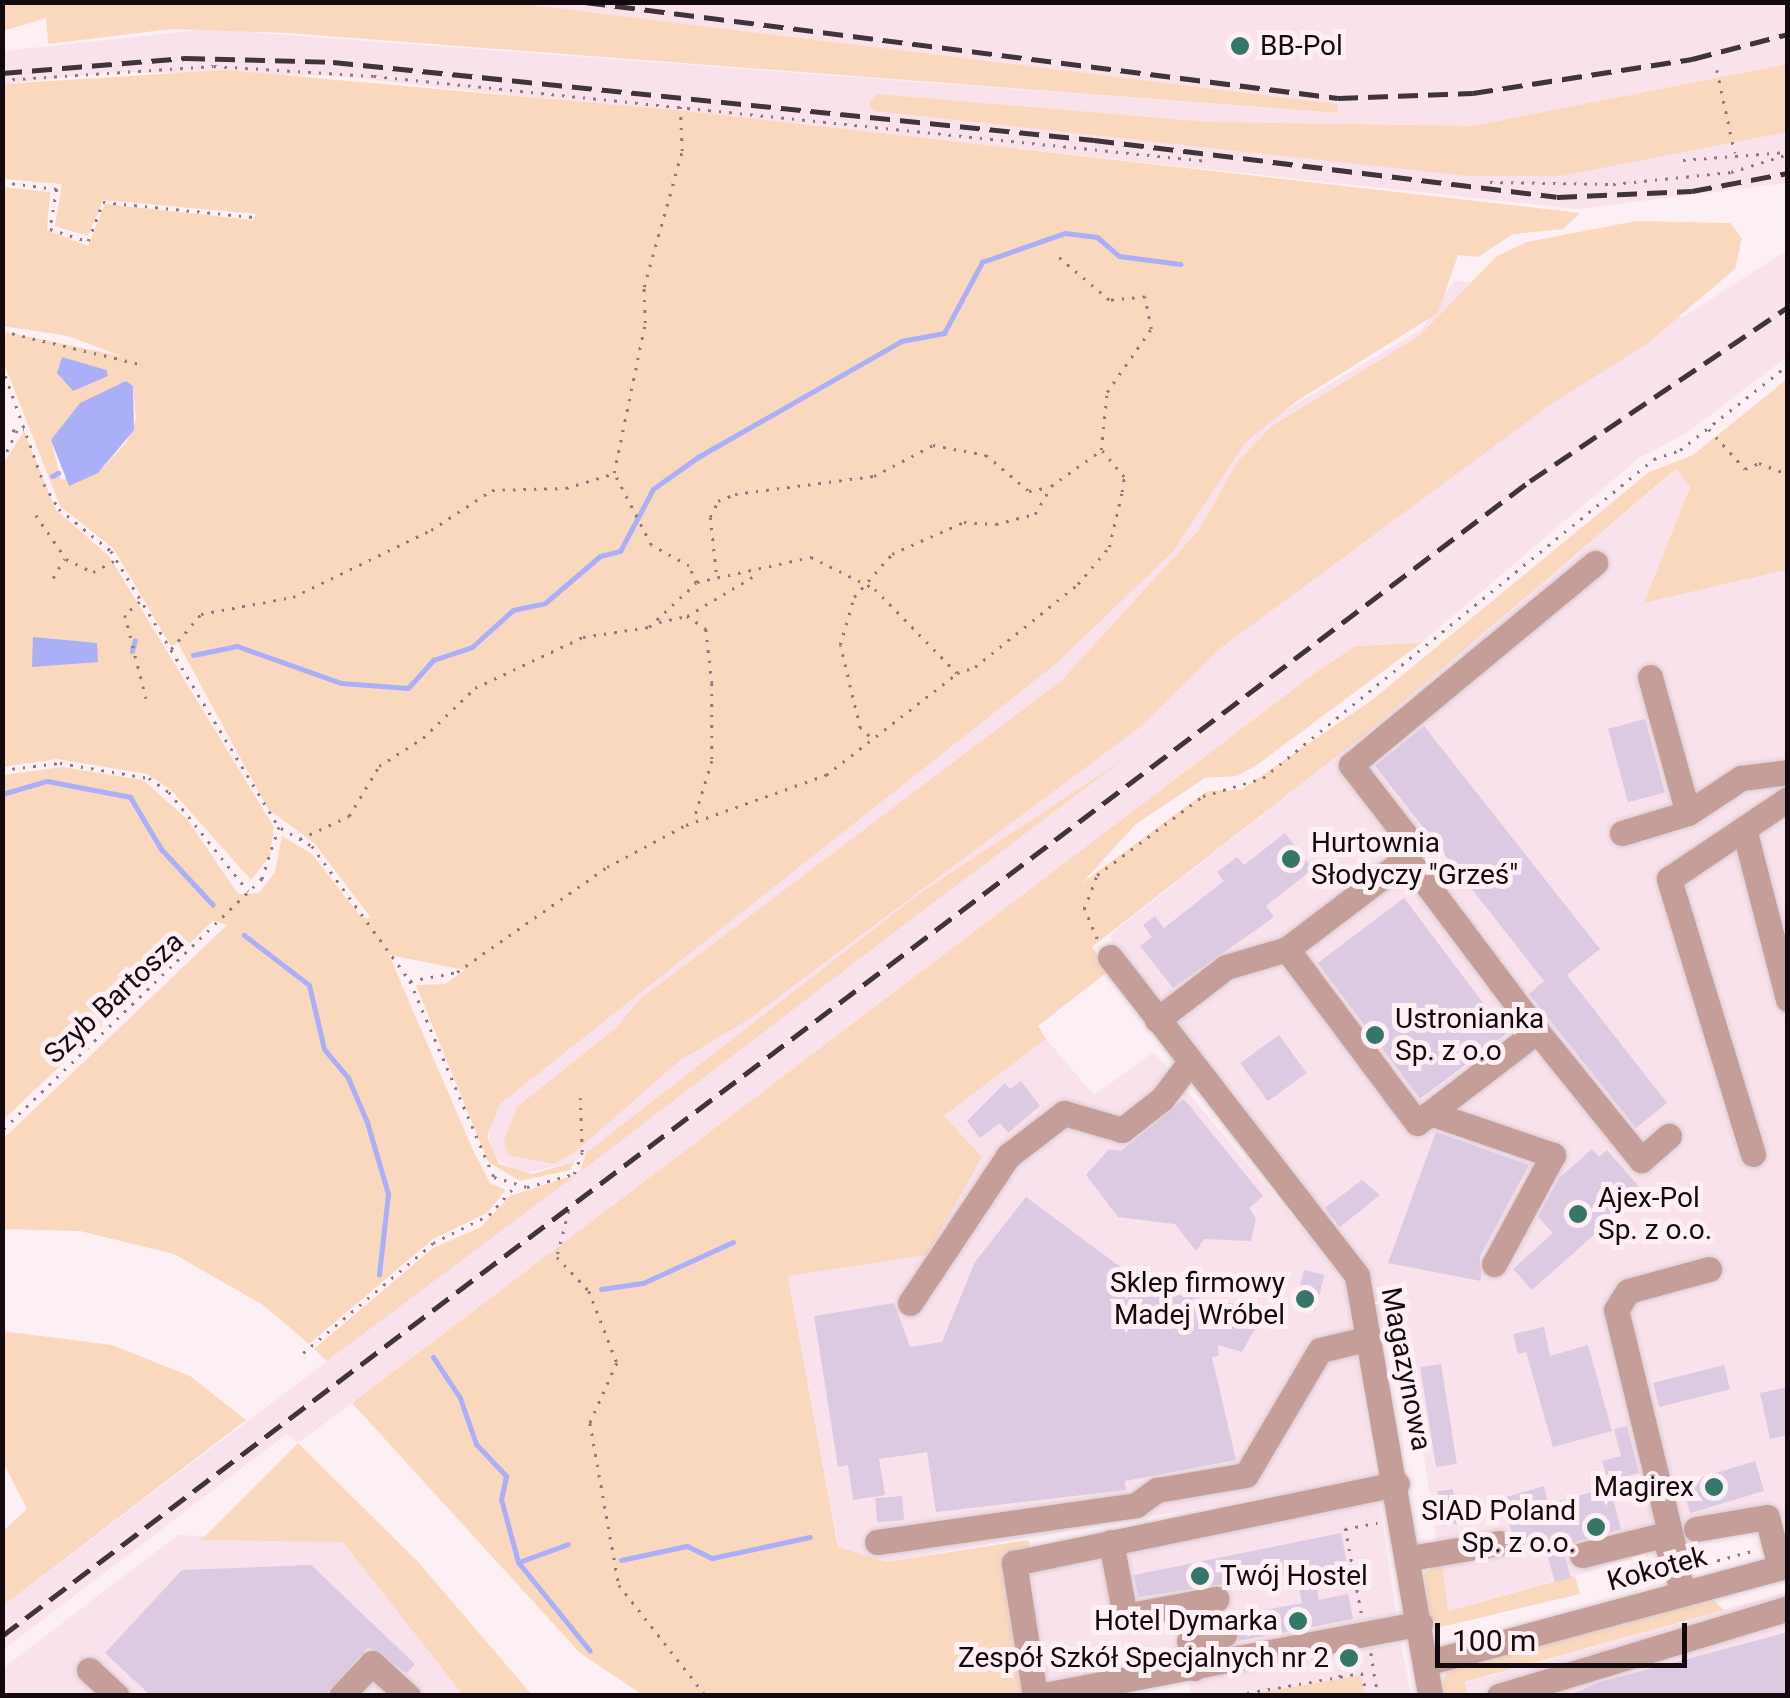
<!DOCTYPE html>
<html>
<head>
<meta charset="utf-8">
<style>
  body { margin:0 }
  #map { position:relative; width:1790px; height:1698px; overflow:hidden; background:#fdf0f5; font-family:Roboto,sans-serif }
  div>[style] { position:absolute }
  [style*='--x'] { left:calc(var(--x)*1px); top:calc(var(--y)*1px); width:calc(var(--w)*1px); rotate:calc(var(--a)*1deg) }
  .built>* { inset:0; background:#fae2ec }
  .green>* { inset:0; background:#fad8bd }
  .water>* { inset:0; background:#abaff8 }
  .stream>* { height:5px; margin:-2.5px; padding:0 2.5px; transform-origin:2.5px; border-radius:2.5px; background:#abaff8 }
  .building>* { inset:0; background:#dccae3; transform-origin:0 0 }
  .path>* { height:2.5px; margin-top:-1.25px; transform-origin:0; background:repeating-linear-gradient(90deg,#887c81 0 2.5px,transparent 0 10.5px) }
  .roads { filter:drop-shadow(0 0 2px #d8cbd0) drop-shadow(0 0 2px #d8cbd0) }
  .minor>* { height:25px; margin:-12.5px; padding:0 12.5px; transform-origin:12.5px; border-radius:12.5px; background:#c59e9a }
  .rail>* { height:5px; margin-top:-2.5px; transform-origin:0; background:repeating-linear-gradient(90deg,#3e3439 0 20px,transparent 0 30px) }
  .dots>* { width:28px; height:28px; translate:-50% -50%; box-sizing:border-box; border:5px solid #fdf0f5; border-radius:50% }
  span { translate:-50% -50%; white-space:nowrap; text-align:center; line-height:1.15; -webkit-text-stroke:10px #fdf0f5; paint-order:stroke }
  .poi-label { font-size:28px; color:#13090e }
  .left { translate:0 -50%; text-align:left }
  .right { translate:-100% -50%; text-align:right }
  .street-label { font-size:28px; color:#13090e }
  .frame { position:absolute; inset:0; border:5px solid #13090e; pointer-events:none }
  .scale { position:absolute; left:1435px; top:1623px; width:252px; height:45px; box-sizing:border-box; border:5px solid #13090e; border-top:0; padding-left:12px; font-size:30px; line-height:35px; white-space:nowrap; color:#13090e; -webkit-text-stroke:8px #fdf0f5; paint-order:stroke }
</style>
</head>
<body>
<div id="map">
  <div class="built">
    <div style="clip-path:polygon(517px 3px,1787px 3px,1787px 183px,1578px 209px,335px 76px,117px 72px,3px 84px,3px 51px,208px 29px,1337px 113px,1337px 104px)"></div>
    <div style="clip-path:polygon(1787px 250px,1787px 357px,1687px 433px,1639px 458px,1421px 643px,1355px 646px,1315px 673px,352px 1403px,298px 1443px,287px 1434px,3px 1650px,3px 1606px,1106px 772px,574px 1162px,521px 1174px,493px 1157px,488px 1128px,500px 1104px,1057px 663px,1173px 552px,1246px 442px,1279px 414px,1422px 329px,1454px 280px,1683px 317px)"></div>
    <div style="clip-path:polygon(1677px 469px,1690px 486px,1645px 603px,1787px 570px,1787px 1517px,1447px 1611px,1420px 1430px,1363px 1274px,1110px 957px,1112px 933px,1363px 736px)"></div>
    <div style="clip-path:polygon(1046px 1039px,1094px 1095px,1154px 1052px,1345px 1280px,1376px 1478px,886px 1562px,839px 1548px,788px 1276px,897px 1259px,944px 1116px)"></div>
    <div style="clip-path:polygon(1379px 1499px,1397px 1619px,1034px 1689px,1018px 1610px,1035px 1559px)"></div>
    <div style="clip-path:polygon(178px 1535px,344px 1542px,463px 1695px,3px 1696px,3px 1668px)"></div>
    <div style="clip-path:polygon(1787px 1592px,1787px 1695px,1467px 1696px,1465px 1683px)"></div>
    <div style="clip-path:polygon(1401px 1643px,1411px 1695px,1191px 1695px,1187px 1673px)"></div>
  </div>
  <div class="green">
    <div style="clip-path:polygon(2px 3px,517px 3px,1338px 104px,1338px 113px,288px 33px,171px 29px,48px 44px,46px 18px,3px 31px)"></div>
    <div style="clip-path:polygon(1787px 64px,1787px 132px,1561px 176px,1467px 176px,874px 111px,869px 104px,876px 94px,1207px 122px,1473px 126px)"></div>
    <div style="clip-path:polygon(evenodd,226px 70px,695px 112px,1580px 213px,1563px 229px,1513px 234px,1478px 257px,1458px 255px,1438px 313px,1297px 401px,1246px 442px,1173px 552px,1057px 663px,500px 1104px,487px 1136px,499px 1164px,532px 1174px,574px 1162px,570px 1170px,520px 1181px,488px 1162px,416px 985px,445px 984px,465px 970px,389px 955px,473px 1150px,490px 1183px,506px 1190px,487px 1213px,433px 1239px,309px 1344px,263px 1305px,174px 1254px,80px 1231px,3px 1229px,3px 1139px,227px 925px,213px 921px,3px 1120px,3px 775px,62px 767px,143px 780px,187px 819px,238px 894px,259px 893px,275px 872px,282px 836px,312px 854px,361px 917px,371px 918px,314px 843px,268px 809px,178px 643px,171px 646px,113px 548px,60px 506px,3px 361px,6px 332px,121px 356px,68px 336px,3px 326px,3px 187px,50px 192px,47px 230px,88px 246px,105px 204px,253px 220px,256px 214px,103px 200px,88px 236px,55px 226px,62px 184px,3px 179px,3px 84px,226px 70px,133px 386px,136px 419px,126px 443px,98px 473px,61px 480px,51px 440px,133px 386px)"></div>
    <div style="clip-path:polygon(1636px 221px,1730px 223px,1742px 238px,1735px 269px,1648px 343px,1550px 405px,1218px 650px,1140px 727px,749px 1019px,679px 1061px,574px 1153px,554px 1164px,508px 1155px,504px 1140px,517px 1107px,616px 1028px,640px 999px,1061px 681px,1199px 530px,1238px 461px,1272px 426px,1419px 336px,1497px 256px,1527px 242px)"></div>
    <div style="clip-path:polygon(1787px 379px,1787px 570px,1644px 603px,1690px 487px,1676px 469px,1363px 736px,1092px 947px,1109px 971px,1038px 1026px,1046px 1039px,944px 1116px,982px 1157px,927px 1255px,788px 1276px,838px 1547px,886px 1562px,1028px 1540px,1035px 1559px,1018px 1610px,1032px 1695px,643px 1695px,580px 1653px,352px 1403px,1315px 673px,1355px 646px,1421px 643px,1257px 765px,1237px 776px,1205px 778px,1136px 824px,1082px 883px,1207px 791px,1241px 790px,1372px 700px,1649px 472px,1693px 455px)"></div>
    <div style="clip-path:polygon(24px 431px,56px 510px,109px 556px,274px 827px,270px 856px,251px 880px,171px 790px,147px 774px,57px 759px,3px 767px,2px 466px)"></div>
    <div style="clip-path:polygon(1124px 759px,925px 909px,580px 1172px,586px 1153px,923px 891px)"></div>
    <div style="clip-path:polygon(577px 1174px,327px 1361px,314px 1349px,433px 1248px,481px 1227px,510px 1196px)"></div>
    <div style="clip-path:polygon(2px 1331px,112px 1345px,190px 1376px,246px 1420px,3px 1606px,3px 1531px,27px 1509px,3px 1462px)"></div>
    <div style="clip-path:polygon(298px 1443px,419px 1563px,532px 1695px,463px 1695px,343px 1542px,201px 1540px)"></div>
    <div style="clip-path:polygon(1442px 1561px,1448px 1611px,1575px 1576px,1580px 1594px,1441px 1627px,1429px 1616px,1424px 1574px)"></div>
    <div style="clip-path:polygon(1711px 1598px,1724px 1610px,1465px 1682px,1467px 1695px,1439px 1696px,1447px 1669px)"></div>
    <div style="clip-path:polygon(1361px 1675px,1365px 1695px,1247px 1695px)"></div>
  </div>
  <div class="water">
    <div style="clip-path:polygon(62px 357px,106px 370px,108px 376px,73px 391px,57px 373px)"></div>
    <div style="clip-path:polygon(126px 381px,133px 386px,134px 430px,98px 473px,69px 486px,51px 440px,80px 403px)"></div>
    <div style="clip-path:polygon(33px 637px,97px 643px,98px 662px,32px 667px)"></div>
  </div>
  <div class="stream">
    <div style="--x:52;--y:476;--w:7;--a:-27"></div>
    <div style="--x:132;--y:651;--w:11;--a:-75"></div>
    <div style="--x:193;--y:655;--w:45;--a:-11.6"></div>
    <div style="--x:237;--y:646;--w:110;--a:19.6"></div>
    <div style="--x:341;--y:683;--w:67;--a:4.3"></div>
    <div style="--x:408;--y:688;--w:38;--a:-48"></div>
    <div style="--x:433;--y:660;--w:41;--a:-18.4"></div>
    <div style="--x:472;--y:647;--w:55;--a:-42.1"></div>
    <div style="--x:513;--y:610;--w:33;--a:-12"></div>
    <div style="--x:545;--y:603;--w:72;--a:-40.5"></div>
    <div style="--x:600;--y:556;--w:21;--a:-14"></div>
    <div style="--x:620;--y:551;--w:70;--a:-62"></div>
    <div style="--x:653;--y:489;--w:55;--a:-35.4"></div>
    <div style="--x:698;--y:457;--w:234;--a:-29.7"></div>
    <div style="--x:901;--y:341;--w:44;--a:-10.5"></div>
    <div style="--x:944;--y:333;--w:81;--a:-61.8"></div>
    <div style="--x:982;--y:262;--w:88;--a:-19.3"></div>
    <div style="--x:1065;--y:233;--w:32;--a:7"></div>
    <div style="--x:1097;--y:237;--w:29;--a:41"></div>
    <div style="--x:1119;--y:256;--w:62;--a:7.5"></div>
    <div style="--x:2;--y:794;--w:47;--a:-16.1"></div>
    <div style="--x:47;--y:781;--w:85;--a:10.9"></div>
    <div style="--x:130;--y:797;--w:61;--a:59.2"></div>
    <div style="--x:161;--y:849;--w:76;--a:47.1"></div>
    <div style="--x:244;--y:935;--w:82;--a:37.6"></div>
    <div style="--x:309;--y:985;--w:66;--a:76.8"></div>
    <div style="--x:324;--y:1049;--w:38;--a:50"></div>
    <div style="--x:348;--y:1078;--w:48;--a:66.6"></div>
    <div style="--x:367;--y:1122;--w:75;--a:73.7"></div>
    <div style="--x:388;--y:1194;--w:81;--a:96.4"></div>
    <div style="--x:601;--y:1289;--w:42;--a:-8.1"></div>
    <div style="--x:643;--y:1283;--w:99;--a:-24.5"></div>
    <div style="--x:433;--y:1357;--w:49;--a:56.6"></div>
    <div style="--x:460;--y:1398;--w:49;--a:70.8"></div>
    <div style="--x:476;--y:1444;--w:44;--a:46.8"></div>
    <div style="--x:506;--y:1476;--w:24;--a:102"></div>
    <div style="--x:501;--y:1499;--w:65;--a:74.9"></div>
    <div style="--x:518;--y:1562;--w:114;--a:51"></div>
    <div style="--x:621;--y:1560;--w:67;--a:-12"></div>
    <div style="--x:687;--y:1546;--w:28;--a:26"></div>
    <div style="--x:712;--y:1558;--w:100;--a:-12.1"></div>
    <div style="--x:519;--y:1562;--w:52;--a:-20.2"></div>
  </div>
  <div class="building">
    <div style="left:1645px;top:719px;width:76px;height:38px;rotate:75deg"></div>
    <div style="clip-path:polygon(1424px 726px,1600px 949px,1567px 975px,1667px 1103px,1636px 1128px,1529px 994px,1544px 981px,1375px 766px)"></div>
    <div style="clip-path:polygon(1285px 833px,1313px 869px,1266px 906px,1274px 917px,1173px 988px,1140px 946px,1152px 937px,1143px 925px,1155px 916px,1164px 928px,1224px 881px,1217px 872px,1237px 857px,1244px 865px)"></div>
    <div style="left:1404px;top:898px;width:170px;height:108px;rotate:53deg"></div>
    <div style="left:1279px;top:1035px;width:47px;height:48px;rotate:54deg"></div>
    <div style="clip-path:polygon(1021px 1081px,1040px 1106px,1008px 1133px,1000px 1123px,980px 1138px,967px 1121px,1005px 1083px,1010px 1089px)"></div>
    <div style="clip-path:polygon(1184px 1099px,1263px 1196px,1249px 1208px,1256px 1218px,1251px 1241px,1204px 1239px,1196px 1251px,1175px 1224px,1118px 1217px,1086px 1175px,1109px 1149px,1121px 1151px)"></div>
    <div style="clip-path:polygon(1436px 1132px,1529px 1165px,1480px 1256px,1481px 1281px,1388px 1263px)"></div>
    <div style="clip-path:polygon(1592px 1149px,1599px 1157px,1607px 1150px,1643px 1191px,1532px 1290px,1513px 1269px,1553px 1233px,1538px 1217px,1559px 1178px)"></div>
    <div style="clip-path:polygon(1362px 1180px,1380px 1195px,1340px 1227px,1325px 1208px)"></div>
    <div style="clip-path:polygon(1026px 1197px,1153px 1291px,1266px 1309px,1242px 1352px,1218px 1345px,1219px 1356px,1212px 1357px,1236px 1460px,1125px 1481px,1126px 1490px,936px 1512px,927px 1452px,879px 1459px,885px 1495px,853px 1500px,848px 1465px,838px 1467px,814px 1316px,894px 1303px,910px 1347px,942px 1342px,975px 1262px)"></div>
    <div style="left:1304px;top:1270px;width:21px;height:37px;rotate:14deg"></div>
    <div style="clip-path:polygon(1544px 1327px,1550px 1356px,1588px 1345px,1612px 1431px,1553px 1447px,1526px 1352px,1518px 1354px,1513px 1334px)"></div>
    <div style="left:1441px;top:1364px;width:101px;height:21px;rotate:81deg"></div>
    <div style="left:1724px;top:1365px;width:25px;height:73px;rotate:76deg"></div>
    <div style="clip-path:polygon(1788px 1387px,1788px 1435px,1770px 1439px,1760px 1393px)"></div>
    <div style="clip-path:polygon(1627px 1426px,1639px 1473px,1608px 1481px,1602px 1461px,1621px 1456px,1614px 1429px)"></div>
    <div style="left:1755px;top:1461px;width:31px;height:77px;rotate:73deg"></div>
    <div style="clip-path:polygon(1544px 1486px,1548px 1504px,1610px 1487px,1621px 1529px,1572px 1543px,1565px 1556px,1571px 1578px,1555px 1582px,1543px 1541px,1516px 1548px,1502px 1498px)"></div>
    <div style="left:1453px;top:1489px;width:35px;height:16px;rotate:82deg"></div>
    <div style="left:902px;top:1496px;width:24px;height:27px;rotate:85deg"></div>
    <div style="clip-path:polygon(1341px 1533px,1347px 1564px,1313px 1571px,1319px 1600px,1348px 1594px,1353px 1619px,1238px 1641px,1237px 1624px,1223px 1618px,1302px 1603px,1296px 1573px,1138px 1597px,1134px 1575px)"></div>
    <div style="clip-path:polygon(311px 1565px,415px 1664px,407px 1673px,368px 1647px,325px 1696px,151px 1696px,105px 1653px,182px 1570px)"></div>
    <div style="clip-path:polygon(1788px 1632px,1788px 1696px,1567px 1696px,1600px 1682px)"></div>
  </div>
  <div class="path">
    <div style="--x:1717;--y:70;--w:85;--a:77.8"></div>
    <div style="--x:2;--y:80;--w:212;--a:-3.8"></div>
    <div style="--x:214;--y:66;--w:160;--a:3.6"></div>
    <div style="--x:374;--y:76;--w:838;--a:5.82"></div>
    <div style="--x:1683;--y:160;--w:105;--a:-4.4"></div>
    <div style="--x:2;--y:182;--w:55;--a:7.3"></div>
    <div style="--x:57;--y:189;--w:41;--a:99.9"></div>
    <div style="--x:50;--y:229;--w:40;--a:18"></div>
    <div style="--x:88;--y:241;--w:42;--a:-69"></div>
    <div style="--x:103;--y:202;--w:151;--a:5.7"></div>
    <div style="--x:1490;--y:182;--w:123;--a:0.9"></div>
    <div style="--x:1613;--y:184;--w:119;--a:-5.8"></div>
    <div style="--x:1731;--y:172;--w:60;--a:-17.5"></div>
    <div style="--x:2;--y:331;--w:146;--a:13.5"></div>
    <div style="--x:2;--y:366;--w:125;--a:70.4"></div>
    <div style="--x:44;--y:484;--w:29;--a:59"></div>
    <div style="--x:59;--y:509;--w:67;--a:38.9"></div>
    <div style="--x:111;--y:551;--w:323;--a:58.7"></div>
    <div style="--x:279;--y:827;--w:55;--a:108.1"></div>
    <div style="--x:262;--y:879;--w:362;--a:135.9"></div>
    <div style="--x:1709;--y:429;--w:54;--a:48"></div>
    <div style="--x:1745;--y:469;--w:15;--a:-23"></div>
    <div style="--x:1759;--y:463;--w:31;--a:21"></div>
    <div style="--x:2;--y:432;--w:22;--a:-8"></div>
    <div style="--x:2;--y:461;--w:34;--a:-64"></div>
    <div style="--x:36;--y:515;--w:53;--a:55.7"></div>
    <div style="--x:66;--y:559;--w:30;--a:26"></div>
    <div style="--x:93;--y:572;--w:24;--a:-28"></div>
    <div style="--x:716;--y:572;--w:55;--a:-96.2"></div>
    <div style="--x:710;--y:517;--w:18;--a:-63"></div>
    <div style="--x:718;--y:501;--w:18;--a:-22"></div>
    <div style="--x:735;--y:494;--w:140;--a:-7.4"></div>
    <div style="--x:874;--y:476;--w:67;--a:-27.7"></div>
    <div style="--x:933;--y:445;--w:54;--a:10.7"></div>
    <div style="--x:986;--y:455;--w:56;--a:39.9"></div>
    <div style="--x:1029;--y:491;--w:20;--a:-11"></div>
    <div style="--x:53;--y:578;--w:22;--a:-60"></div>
    <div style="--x:697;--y:582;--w:117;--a:-12.4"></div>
    <div style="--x:811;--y:557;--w:72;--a:26.6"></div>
    <div style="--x:875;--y:589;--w:117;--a:45.7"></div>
    <div style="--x:957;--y:673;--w:19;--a:-18"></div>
    <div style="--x:975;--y:667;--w:132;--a:-38.9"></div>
    <div style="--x:1078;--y:584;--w:48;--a:-50"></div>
    <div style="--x:1109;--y:547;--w:57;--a:-76.7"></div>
    <div style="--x:1122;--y:492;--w:15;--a:-82"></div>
    <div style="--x:1124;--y:477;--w:35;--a:-130"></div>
    <div style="--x:1101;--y:450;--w:58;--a:-84.1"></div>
    <div style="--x:1107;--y:392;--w:77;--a:-55.1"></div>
    <div style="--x:1151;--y:329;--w:33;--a:-101"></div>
    <div style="--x:1145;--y:297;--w:36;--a:175"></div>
    <div style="--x:1109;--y:300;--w:68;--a:-139.8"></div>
    <div style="--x:140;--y:602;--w:20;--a:139"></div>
    <div style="--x:125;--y:615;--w:86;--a:75.8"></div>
    <div style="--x:687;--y:616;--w:23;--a:34"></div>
    <div style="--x:706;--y:629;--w:54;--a:83.7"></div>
    <div style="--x:712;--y:683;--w:78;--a:90"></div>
    <div style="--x:712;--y:761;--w:62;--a:107"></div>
    <div style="--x:659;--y:622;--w:29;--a:-12"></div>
    <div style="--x:687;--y:616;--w:78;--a:-30.8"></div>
    <div style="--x:171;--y:649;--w:46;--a:-49.4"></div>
    <div style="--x:201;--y:614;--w:94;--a:-10.5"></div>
    <div style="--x:293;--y:597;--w:153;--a:-25.9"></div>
    <div style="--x:431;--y:530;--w:73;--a:-33.3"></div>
    <div style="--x:492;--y:490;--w:74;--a:-1.5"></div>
    <div style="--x:566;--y:488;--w:48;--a:-16.9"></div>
    <div style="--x:869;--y:736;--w:12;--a:-138"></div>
    <div style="--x:860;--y:728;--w:85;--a:-103.5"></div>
    <div style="--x:840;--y:645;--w:50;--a:-73.7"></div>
    <div style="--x:854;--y:597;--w:57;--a:-48.5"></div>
    <div style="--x:892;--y:554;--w:79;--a:-24"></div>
    <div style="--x:964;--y:522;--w:32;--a:4"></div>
    <div style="--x:996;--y:524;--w:40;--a:-14.4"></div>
    <div style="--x:1035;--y:514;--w:32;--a:-60"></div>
    <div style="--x:1051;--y:486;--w:60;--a:-35.5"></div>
    <div style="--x:2;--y:770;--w:58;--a:-6.9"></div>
    <div style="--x:60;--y:763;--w:90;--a:9.6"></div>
    <div style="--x:149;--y:778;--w:24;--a:35"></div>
    <div style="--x:169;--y:792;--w:127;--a:51.4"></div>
    <div style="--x:281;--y:828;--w:36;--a:30"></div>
    <div style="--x:312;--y:846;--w:167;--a:54"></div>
    <div style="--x:410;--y:981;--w:213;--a:66.8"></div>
    <div style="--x:494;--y:1177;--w:34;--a:17"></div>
    <div style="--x:527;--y:1187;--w:49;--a:-15.5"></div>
    <div style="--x:574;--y:1174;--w:23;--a:-70"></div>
    <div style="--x:582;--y:1152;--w:54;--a:-92.1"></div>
    <div style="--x:300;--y:839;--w:54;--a:-25.1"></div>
    <div style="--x:349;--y:816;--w:58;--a:-59"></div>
    <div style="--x:379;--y:766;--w:52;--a:-32.5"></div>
    <div style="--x:423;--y:738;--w:72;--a:-43.9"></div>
    <div style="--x:475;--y:688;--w:119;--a:-25.3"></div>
    <div style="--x:583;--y:637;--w:67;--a:-8.6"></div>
    <div style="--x:649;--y:627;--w:64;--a:-43.1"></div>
    <div style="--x:696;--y:583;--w:18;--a:-112"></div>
    <div style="--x:689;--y:566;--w:43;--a:-151.1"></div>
    <div style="--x:651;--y:545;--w:81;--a:-117.2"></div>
    <div style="--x:614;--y:473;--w:153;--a:-78.3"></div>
    <div style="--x:645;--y:323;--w:36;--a:-92"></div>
    <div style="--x:644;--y:287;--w:141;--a:-74.4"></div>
    <div style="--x:682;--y:151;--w:45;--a:-92.5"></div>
    <div style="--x:1097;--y:939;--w:33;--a:-113"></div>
    <div style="--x:1084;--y:909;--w:36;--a:-69"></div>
    <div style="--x:1097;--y:875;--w:132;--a:-36.7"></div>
    <div style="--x:1203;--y:796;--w:63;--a:-16.7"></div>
    <div style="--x:1263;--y:778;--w:505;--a:-39.21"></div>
    <div style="--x:1654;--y:459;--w:28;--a:-19"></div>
    <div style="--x:1680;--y:450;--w:137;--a:-38.2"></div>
    <div style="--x:410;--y:981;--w:48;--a:-10.8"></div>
    <div style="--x:457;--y:972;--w:183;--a:-35"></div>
    <div style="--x:607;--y:867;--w:89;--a:-28"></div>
    <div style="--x:686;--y:825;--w:149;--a:-19.7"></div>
    <div style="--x:826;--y:775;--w:165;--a:-37.8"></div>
    <div style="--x:569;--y:1211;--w:48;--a:104.6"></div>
    <div style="--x:557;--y:1257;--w:47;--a:46.7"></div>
    <div style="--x:589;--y:1291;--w:77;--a:68.7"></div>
    <div style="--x:617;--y:1363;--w:66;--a:114.2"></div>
    <div style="--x:590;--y:1423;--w:165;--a:79.9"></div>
    <div style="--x:619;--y:1585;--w:141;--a:51.9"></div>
    <div style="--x:303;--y:1353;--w:170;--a:-40.2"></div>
    <div style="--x:433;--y:1243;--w:63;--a:-26.6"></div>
    <div style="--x:489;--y:1215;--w:36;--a:-48"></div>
    <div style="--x:1697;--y:1566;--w:57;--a:-15.3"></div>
    <div style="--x:1361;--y:1613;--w:86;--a:-100.8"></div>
    <div style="--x:1345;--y:1529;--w:33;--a:-11"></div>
    <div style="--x:1371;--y:1653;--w:44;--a:80.8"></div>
    <div style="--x:1339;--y:1677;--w:23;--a:-59"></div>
    <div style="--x:1247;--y:1693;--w:117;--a:-9.9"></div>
    <div style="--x:1362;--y:1673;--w:24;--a:78"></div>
  </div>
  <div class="roads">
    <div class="minor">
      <div style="--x:1650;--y:677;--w:141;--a:74.4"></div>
      <div style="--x:1744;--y:829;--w:176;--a:75.5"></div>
      <div style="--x:1622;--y:833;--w:69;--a:-16.9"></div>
      <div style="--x:1688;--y:813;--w:64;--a:-33.4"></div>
      <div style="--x:1741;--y:778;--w:47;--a:-7.3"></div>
      <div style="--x:1407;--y:858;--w:17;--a:-80"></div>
      <div style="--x:1410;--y:841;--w:96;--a:-127.8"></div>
      <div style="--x:1351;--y:765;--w:317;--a:-39.6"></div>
      <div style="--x:1110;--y:957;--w:403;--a:52.2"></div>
      <div style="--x:1357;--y:1276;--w:426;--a:80.1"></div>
      <div style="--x:1157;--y:1020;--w:87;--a:-37.5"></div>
      <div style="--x:1226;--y:967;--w:64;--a:-16.4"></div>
      <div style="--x:1287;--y:949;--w:151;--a:-37.2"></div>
      <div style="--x:1407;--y:858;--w:216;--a:53.1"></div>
      <div style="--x:1537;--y:1031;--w:151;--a:142.5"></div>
      <div style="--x:1417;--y:1123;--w:217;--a:-126.8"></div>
      <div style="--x:1537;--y:1031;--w:166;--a:51.1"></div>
      <div style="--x:1641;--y:1160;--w:37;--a:-41"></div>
      <div style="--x:1430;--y:1113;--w:130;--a:18.9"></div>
      <div style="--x:1553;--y:1155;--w:124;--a:118.4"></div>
      <div style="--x:1753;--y:1154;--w:288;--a:-107"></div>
      <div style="--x:1669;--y:879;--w:143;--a:-33.9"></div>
      <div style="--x:910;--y:1303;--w:177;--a:-56.3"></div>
      <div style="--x:1008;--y:1156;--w:71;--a:-37.5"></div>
      <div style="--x:1064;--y:1113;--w:60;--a:16.3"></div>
      <div style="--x:1122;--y:1130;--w:51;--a:-37.8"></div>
      <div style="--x:1162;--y:1099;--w:45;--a:-53.1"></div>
      <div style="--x:1696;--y:1529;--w:72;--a:-9.6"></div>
      <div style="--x:1767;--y:1517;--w:52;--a:75.4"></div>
      <div style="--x:877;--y:1542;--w:262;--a:-8.1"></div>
      <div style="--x:1136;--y:1505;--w:26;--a:-36"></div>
      <div style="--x:1157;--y:1490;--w:90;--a:-9.6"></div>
      <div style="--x:1246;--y:1475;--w:145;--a:-59.4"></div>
      <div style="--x:1320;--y:1350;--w:51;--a:-13.5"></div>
      <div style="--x:1111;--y:1542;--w:75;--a:79.3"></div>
      <div style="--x:1125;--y:1616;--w:93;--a:-10.6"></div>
      <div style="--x:1674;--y:1549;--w:246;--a:-103.6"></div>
      <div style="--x:1616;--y:1310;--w:22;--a:-58"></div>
      <div style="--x:1628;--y:1291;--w:84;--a:-15.2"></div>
      <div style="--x:1582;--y:1555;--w:83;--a:-13.9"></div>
      <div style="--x:1663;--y:1535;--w:62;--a:70.1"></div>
      <div style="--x:1410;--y:1558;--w:90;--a:-9.6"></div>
      <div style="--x:1426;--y:1663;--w:375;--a:-15.1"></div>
      <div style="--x:1194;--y:1668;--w:27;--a:-100"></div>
      <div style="--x:1189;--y:1641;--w:36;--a:-11"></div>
      <div style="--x:89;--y:1670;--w:38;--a:43"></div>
      <div style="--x:341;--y:1696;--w:45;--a:-46.8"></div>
      <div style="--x:372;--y:1663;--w:49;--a:42.5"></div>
      <div style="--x:1035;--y:1696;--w:135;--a:-99"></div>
      <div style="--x:1014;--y:1563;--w:391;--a:-11.7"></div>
      <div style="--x:1039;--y:1696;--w:388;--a:-10.8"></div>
      <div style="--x:1499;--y:1696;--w:302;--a:-16.9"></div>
    </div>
  </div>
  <div class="rail">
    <div style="--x:585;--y:2;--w:759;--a:7.27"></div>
    <div style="--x:1338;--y:98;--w:135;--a:-2.1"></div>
    <div style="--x:1473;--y:93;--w:222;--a:-8.8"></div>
    <div style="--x:1692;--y:59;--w:99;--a:-14.6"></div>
    <div style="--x:2;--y:73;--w:184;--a:-4.7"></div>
    <div style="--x:185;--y:58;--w:148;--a:1.5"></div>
    <div style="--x:333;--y:62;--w:765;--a:5.85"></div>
    <div style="--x:1094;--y:140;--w:466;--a:7"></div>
    <div style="--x:1557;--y:197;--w:135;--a:-2.5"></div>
    <div style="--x:1692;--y:191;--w:98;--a:-10.6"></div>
    <div style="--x:2;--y:1636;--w:1915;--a:-37.09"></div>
    <div style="--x:1530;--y:481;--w:311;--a:-34"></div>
  </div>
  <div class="dots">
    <div style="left:1240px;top:46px;background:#347668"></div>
    <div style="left:1291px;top:859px;background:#347668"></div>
    <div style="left:1375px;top:1035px;background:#347668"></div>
    <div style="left:1578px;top:1214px;background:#347668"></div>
    <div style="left:1305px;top:1299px;background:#347668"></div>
    <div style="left:1714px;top:1487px;background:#347668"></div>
    <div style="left:1596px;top:1527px;background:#347668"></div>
    <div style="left:1200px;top:1576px;background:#347668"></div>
    <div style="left:1298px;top:1621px;background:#347668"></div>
    <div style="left:1349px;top:1658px;background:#347668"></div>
  </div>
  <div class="poi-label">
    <span class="left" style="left:1260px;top:46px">BB-Pol</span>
    <span class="left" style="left:1311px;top:859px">Hurtownia<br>Słodyczy "Grześ"</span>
    <span class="left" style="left:1395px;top:1035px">Ustronianka<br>Sp. z o.o</span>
    <span class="left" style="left:1598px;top:1214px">Ajex-Pol<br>Sp. z o.o.</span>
    <span class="right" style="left:1285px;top:1299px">Sklep firmowy<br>Madej Wróbel</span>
    <span class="right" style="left:1694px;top:1487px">Magirex</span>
    <span class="right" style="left:1576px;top:1527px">SIAD Poland<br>Sp. z o.o.</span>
    <span class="left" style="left:1220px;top:1576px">Twój Hostel</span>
    <span class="right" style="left:1278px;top:1621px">Hotel Dymarka</span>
    <span class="right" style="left:1329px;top:1658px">Zespół Szkół Specjalnych nr 2</span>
  </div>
  <div class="street-label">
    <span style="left:114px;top:998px;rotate:-43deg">Szyb Bartosza</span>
    <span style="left:1406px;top:1369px;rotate:79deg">Magazynowa</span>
    <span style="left:1657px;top:1569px;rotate:-15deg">Kokotek</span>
  </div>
  <div class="frame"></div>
  <div class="scale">100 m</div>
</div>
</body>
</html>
